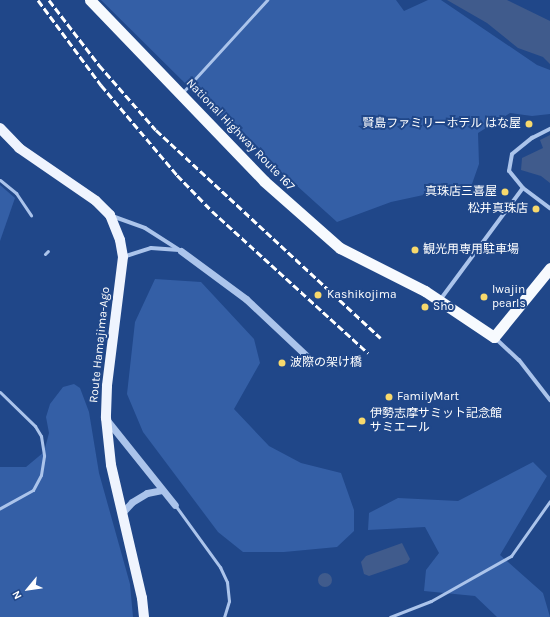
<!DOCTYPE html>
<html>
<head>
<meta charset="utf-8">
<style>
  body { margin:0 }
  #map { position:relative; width:550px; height:617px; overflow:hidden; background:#204789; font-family:Karla,"Noto Sans JP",sans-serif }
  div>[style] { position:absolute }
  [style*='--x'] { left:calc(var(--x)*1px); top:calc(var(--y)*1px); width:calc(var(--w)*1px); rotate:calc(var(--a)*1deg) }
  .green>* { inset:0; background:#345fa6 }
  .water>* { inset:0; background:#405b8c }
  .round { border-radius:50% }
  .service>* { height:3px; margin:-1.5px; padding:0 1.5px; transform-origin:1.5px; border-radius:1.5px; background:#abc4eb }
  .minor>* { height:4px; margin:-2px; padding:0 2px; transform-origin:2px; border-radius:2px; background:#abc4eb }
  .tertiary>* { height:7px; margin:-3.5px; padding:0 3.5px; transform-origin:3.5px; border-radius:3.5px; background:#abc4eb }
  .primary>* { height:10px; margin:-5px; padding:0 5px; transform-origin:5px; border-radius:5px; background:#eff4fe }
  .trunk>* { height:11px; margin:-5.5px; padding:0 5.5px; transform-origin:5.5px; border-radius:5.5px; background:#f7fafe }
  .rail>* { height:3px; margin-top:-1.5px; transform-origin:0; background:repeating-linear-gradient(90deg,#fff 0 7px,transparent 0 10px) }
  .dots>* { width:11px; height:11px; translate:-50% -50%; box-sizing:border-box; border:2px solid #204789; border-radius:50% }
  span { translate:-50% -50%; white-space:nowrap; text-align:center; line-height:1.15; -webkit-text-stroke:4px #204789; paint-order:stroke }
  .poi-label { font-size:12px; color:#fff }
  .right { translate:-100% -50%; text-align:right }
  .left { translate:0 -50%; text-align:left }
  .street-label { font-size:12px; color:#fff }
  .north { position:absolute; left:8px; top:569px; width:40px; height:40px; -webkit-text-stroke:3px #204789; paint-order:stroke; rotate:241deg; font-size:11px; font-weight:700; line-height:16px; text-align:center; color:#fff }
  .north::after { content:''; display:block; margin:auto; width:14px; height:18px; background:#fff; clip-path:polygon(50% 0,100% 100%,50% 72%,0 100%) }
</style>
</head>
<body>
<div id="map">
  <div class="green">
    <div style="clip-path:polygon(101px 0,396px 0,404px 11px,428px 0,441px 0,537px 65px,550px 70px,550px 114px,532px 116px,510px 113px,478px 133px,479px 164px,472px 184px,459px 197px,428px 194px,391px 202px,337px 222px,201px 99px)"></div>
    <div style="clip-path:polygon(0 185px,15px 198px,0 241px)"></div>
    <div style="clip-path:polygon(155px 279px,201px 282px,254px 339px,260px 363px,234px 409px,269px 446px,301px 463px,341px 473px,354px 510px,354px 531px,337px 547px,284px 552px,243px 552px,218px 532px,143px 432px,127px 394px,135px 322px)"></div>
    <div style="clip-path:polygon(74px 384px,80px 388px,89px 412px,99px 473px,130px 584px,133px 617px,0 617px,0 467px,26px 467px,44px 452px,49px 433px,46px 417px,50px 404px,63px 387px)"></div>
    <div style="clip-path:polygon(533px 462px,547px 476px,500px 555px,543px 593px,550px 617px,497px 617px,475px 596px,424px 591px,426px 570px,439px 553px,425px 527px,368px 530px,369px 513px,398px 498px,458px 501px)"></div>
  </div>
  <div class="water">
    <div style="clip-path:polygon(447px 0,507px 0,550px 21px,550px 64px,543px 57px,518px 48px,487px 23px)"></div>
    <div style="clip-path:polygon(550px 135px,550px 183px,541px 176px,521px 170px,522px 158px,543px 148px,540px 140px)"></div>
    <div style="clip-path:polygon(402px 543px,410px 559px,407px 563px,369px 576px,364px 574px,361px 562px,366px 556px)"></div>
    <div class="round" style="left:318px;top:573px;width:14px;height:14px"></div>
  </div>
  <div class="service">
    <div style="--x:183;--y:92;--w:125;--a:-47.6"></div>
    <div style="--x:0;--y:180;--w:21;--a:39"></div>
    <div style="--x:16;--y:193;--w:27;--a:56"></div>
    <div style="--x:45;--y:254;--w:4;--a:-45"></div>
    <div style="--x:0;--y:392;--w:49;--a:44.2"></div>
    <div style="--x:35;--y:426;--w:12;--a:59"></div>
    <div style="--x:41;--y:436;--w:20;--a:81"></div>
    <div style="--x:44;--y:456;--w:19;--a:99"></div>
    <div style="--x:41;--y:475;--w:17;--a:118"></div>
    <div style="--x:33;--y:490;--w:38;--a:151"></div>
    <div style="--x:175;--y:505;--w:77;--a:54"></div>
    <div style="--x:220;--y:567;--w:17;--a:65"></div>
    <div style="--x:227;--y:582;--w:19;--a:84"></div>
    <div style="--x:229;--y:601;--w:17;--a:107"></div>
    <div style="--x:390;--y:617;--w:44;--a:-21.3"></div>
    <div style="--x:431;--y:601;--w:92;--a:-29.4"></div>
    <div style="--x:511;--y:556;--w:67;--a:-54.7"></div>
  </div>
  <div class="minor">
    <div style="--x:523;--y:188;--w:22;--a:-129"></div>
    <div style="--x:509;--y:171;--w:17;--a:-80"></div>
    <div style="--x:512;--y:154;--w:26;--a:-39"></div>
    <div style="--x:532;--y:138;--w:20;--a:-27"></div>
    <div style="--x:112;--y:216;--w:35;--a:20"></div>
    <div style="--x:145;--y:228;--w:43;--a:32.6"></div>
    <div style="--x:123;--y:257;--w:29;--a:-18"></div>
    <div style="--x:151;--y:248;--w:28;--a:4"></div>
    <div style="--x:440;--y:300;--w:139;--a:-53.5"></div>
    <div style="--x:523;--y:188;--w:34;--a:37"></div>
    <div style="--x:494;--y:337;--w:34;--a:43"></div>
    <div style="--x:519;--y:360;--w:51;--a:52.2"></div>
  </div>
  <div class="tertiary">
    <div style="--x:181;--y:251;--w:81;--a:36.4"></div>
    <div style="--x:246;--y:299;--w:92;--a:43.2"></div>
    <div style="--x:106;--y:419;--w:110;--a:51.3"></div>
    <div style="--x:123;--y:512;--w:13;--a:-48"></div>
    <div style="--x:132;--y:502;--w:17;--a:-31"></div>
    <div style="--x:147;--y:493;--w:15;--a:-11"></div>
  </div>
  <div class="primary">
    <div style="--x:0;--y:128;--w:28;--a:46"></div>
    <div style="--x:19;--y:148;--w:93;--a:34.5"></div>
    <div style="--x:96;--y:201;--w:20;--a:45"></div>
    <div style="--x:110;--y:215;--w:27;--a:68"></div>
    <div style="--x:120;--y:240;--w:17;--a:80"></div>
    <div style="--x:123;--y:257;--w:130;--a:97.1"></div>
    <div style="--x:107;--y:386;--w:32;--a:92"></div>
    <div style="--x:106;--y:418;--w:47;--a:83.9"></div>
    <div style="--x:111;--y:465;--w:137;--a:76.9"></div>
    <div style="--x:142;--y:598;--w:19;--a:84"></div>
  </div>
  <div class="trunk">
    <div style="--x:90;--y:0;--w:251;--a:46.1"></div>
    <div style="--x:264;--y:181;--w:101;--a:41.4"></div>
    <div style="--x:340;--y:248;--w:95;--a:26.8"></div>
    <div style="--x:425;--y:291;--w:83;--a:33.7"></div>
    <div style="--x:494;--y:337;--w:89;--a:-50.9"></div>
  </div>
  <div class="rail">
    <div style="--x:38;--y:0;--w:106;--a:53.5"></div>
    <div style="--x:101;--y:85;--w:118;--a:49.8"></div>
    <div style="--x:177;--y:175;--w:50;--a:45.8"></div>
    <div style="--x:212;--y:211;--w:211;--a:42.3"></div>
    <div style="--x:49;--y:0;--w:82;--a:52.4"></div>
    <div style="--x:99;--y:65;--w:86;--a:48.8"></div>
    <div style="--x:156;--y:130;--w:306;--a:42.8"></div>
  </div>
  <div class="dots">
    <div style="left:529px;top:124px;background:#f8d96c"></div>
    <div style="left:505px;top:192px;background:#f8d96c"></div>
    <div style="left:536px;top:209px;background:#f8d96c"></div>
    <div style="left:415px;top:250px;background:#f8d96c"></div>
    <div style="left:318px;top:295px;background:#f8d96c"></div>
    <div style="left:484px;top:297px;background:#f8d96c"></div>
    <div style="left:425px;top:307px;background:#f8d96c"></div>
    <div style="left:282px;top:363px;background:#f8d96c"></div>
    <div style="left:389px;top:397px;background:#f8d96c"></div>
    <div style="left:362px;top:421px;background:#f8d96c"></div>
  </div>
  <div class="poi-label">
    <span class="right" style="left:521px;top:124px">賢島ファミリーホテル はな屋</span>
    <span class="right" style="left:497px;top:192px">真珠店三喜屋</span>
    <span class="right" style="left:528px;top:209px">松井真珠店</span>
    <span class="left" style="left:423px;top:250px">観光用専用駐車場</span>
    <span class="left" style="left:492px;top:297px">Iwajin<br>pearls</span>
    <span class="left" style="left:327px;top:295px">Kashikojima</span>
    <span class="left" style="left:433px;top:307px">Sho</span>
    <span class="left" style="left:290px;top:363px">波際の架け橋</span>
    <span class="left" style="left:397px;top:397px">FamilyMart</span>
    <span class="left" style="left:370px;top:421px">伊勢志摩サミット記念館<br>サミエール</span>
  </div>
  <div class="street-label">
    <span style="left:240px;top:135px;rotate:46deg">National Highway Route 167</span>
    <span style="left:100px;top:345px;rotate:-84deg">Route Hamajima-Ago</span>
  </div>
  <div class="north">N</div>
</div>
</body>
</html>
